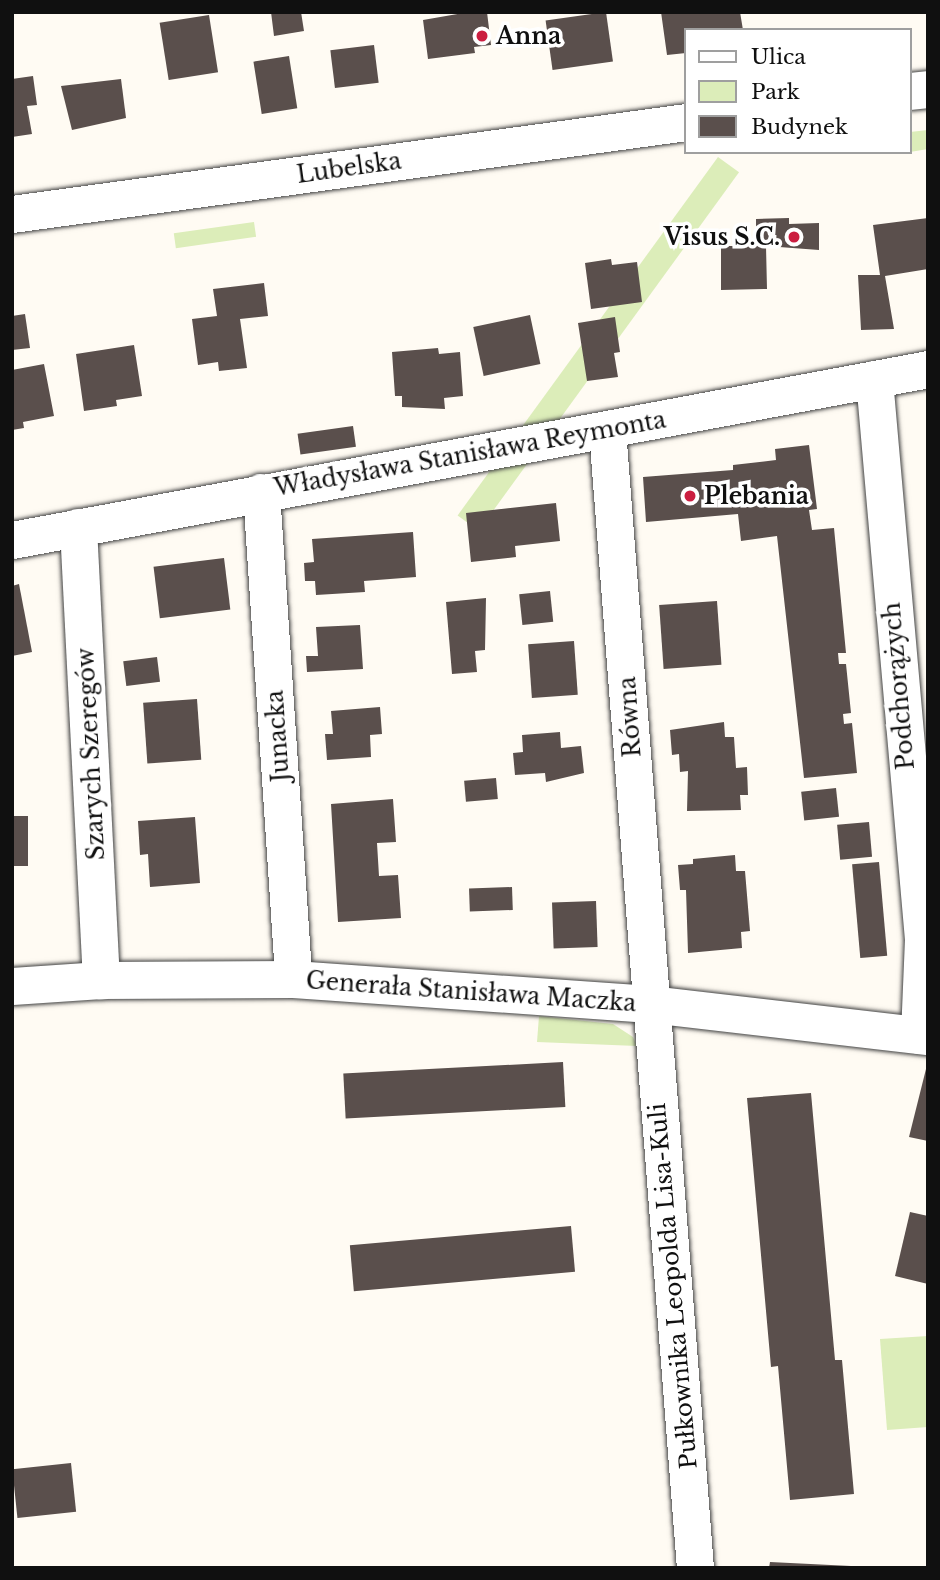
<!DOCTYPE html>
<html>
<head>
<meta charset="utf-8">
<style>
  body { margin:0 }
  #map { position:relative; width:940px; height:1580px; overflow:hidden; background:#fffbf3; font-family:"Libre Baskerville",serif }
  div>[style] { position:absolute }
  [style*='--x'] { left:calc(var(--x)*1px); top:calc(var(--y)*1px); width:calc(var(--w)*1px); rotate:calc(var(--a)*1deg) }
  .green>* { inset:0; background:#dcedb9; transform-origin:0 0 }
  .building>* { inset:0; background:#5a4f4c; transform-origin:0 0 }
  .roads { filter:drop-shadow(0 0 2px #434343) drop-shadow(0 0 2px #434343) }
  .minor>* { height:37px; margin:-18.5px; padding:0 18.5px; transform-origin:18.5px; border-radius:18.5px; background:#fff }
  .dots>* { width:19px; height:19px; translate:-50% -50%; box-sizing:border-box; border:4px solid #fff; border-radius:50% }
  span { translate:-50% -50%; white-space:nowrap; text-align:center; line-height:1.15; -webkit-text-stroke:7px #fff; paint-order:stroke }
  .poi-label { font-size:23px; color:#101010; font-weight:700 }
  .left { translate:0 -50%; text-align:left }
  .right { translate:-100% -50%; text-align:right }
  .street-label { font-size:23px; color:#101010 }
  .frame { position:absolute; inset:0; border:14px solid #101010; pointer-events:none }
  .legend { position:absolute; left:684px; top:28px; width:228px; height:126px; box-sizing:border-box; background:#fff; border:2px solid #9f9f9f; margin:0; padding:9px 12px; list-style:none; font-size:21px; color:#101010 }
  .legend li { display:flex; align-items:center; gap:14px; height:35px }
  .legend b { width:35px; border:2px solid #9f9f9f }
</style>
</head>
<body>
<div id="map">
  <div class="green">
    <div style="clip-path:polygon(928px 130px,928px 149px,910px 152px,910px 132px)"></div>
    <div style="left:718px;top:157px;width:26px;height:443px;rotate:36deg"></div>
    <div style="left:254px;top:222px;width:15px;height:81px;rotate:82deg"></div>
    <div style="clip-path:polygon(539px 1016px,613px 1024px,633px 1037px,637px 1046px,537px 1042px)"></div>
    <div style="clip-path:polygon(928px 1336px,928px 1427px,887px 1430px,880px 1339px)"></div>
  </div>
  <div class="building">
    <div style="clip-path:polygon(271px 12px,301px 12px,304px 31px,274px 36px)"></div>
    <div style="clip-path:polygon(469px 12px,487px 12px,491px 45px,474px 47px,475px 53px,428px 59px,423px 20px)"></div>
    <div style="left:606px;top:12px;width:50px;height:61px;rotate:82deg"></div>
    <div style="clip-path:polygon(661px 12px,740px 12px,743px 30px,686px 30px,686px 53px,667px 55px)"></div>
    <div style="left:209px;top:15px;width:58px;height:50px;rotate:81deg"></div>
    <div style="left:374px;top:45px;width:38px;height:44px;rotate:83deg"></div>
    <div style="left:289px;top:56px;width:53px;height:36px;rotate:81deg"></div>
    <div style="clip-path:polygon(33px 76px,37px 105px,27px 106px,32px 134px,12px 137px,12px 79px)"></div>
    <div style="clip-path:polygon(121px 79px,126px 118px,72px 130px,61px 86px)"></div>
    <div style="clip-path:polygon(789px 218px,789px 224px,819px 223px,819px 250px,766px 246px,767px 289px,721px 290px,721px 246px,756px 246px,756px 219px)"></div>
    <div style="clip-path:polygon(928px 218px,928px 269px,885px 276px,894px 329px,861px 330px,858px 275px,880px 275px,873px 225px)"></div>
    <div style="clip-path:polygon(611px 259px,612px 265px,637px 262px,642px 302px,591px 309px,585px 263px)"></div>
    <div style="clip-path:polygon(264px 283px,268px 316px,240px 319px,247px 368px,219px 371px,218px 362px,198px 365px,192px 319px,217px 316px,213px 289px)"></div>
    <div style="clip-path:polygon(25px 314px,30px 348px,12px 350px,12px 316px)"></div>
    <div style="left:530px;top:315px;width:50px;height:58px;rotate:78deg"></div>
    <div style="clip-path:polygon(615px 317px,620px 352px,614px 353px,618px 377px,587px 381px,578px 323px)"></div>
    <div style="clip-path:polygon(134px 345px,142px 396px,116px 400px,117px 406px,84px 411px,76px 354px)"></div>
    <div style="clip-path:polygon(438px 348px,439px 354px,460px 352px,463px 396px,444px 398px,445px 409px,402px 407px,402px 396px,395px 396px,392px 352px)"></div>
    <div style="clip-path:polygon(44px 364px,54px 416px,23px 422px,24px 428px,12px 430px,12px 370px)"></div>
    <div style="left:353px;top:426px;width:21px;height:56px;rotate:82deg"></div>
    <div style="clip-path:polygon(809px 445px,817px 509px,809px 510px,812px 530px,834px 528px,846px 653px,838px 653px,839px 664px,846px 664px,851px 713px,843px 714px,844px 724px,852px 723px,857px 773px,804px 778px,777px 536px,741px 541px,738px 514px,646px 522px,643px 477px,733px 470px,733px 465px,776px 460px,775px 449px)"></div>
    <div style="clip-path:polygon(556px 503px,560px 541px,515px 546px,516px 557px,471px 562px,466px 513px)"></div>
    <div style="clip-path:polygon(413px 532px,416px 577px,364px 581px,365px 592px,316px 595px,315px 581px,305px 581px,304px 563px,314px 562px,312px 539px)"></div>
    <div style="left:224px;top:558px;width:52px;height:71px;rotate:83deg"></div>
    <div style="clip-path:polygon(19px 584px,32px 652px,12px 656px,12px 586px)"></div>
    <div style="left:550px;top:591px;width:31px;height:31px;rotate:84deg"></div>
    <div style="clip-path:polygon(486px 598px,485px 650px,475px 651px,477px 672px,452px 674px,446px 602px)"></div>
    <div style="left:717px;top:601px;width:64px;height:58px;rotate:86deg"></div>
    <div style="clip-path:polygon(360px 625px,363px 669px,307px 672px,306px 656px,318px 656px,316px 627px)"></div>
    <div style="left:574px;top:641px;width:54px;height:46px;rotate:86deg"></div>
    <div style="left:157px;top:657px;width:25px;height:34px;rotate:83deg"></div>
    <div style="left:197px;top:699px;width:61px;height:54px;rotate:86deg"></div>
    <div style="clip-path:polygon(380px 707px,382px 734px,370px 735px,371px 757px,327px 760px,325px 734px,333px 734px,331px 711px)"></div>
    <div style="clip-path:polygon(724px 722px,725px 737px,734px 737px,736px 768px,747px 767px,748px 795px,740px 795px,741px 810px,687px 811px,688px 771px,680px 772px,679px 754px,672px 755px,670px 730px)"></div>
    <div style="clip-path:polygon(560px 732px,561px 748px,581px 746px,584px 773px,546px 782px,545px 773px,515px 775px,513px 753px,523px 752px,522px 735px)"></div>
    <div style="left:496px;top:778px;width:21px;height:32px;rotate:85deg"></div>
    <div style="left:836px;top:788px;width:29px;height:35px;rotate:84deg"></div>
    <div style="clip-path:polygon(393px 799px,396px 842px,377px 843px,379px 876px,398px 875px,401px 918px,338px 922px,331px 804px)"></div>
    <div style="left:12px;top:816px;width:16px;height:50px"></div>
    <div style="clip-path:polygon(195px 817px,200px 883px,150px 887px,148px 854px,140px 855px,138px 821px)"></div>
    <div style="left:869px;top:822px;width:35px;height:32px;rotate:85deg"></div>
    <div style="clip-path:polygon(735px 855px,736px 871px,745px 871px,750px 931px,741px 932px,742px 948px,688px 953px,686px 890px,680px 890px,678px 865px,693px 864px,693px 859px)"></div>
    <div style="left:879px;top:862px;width:94px;height:27px;rotate:85deg"></div>
    <div style="left:512px;top:887px;width:23px;height:43px;rotate:88deg"></div>
    <div style="left:596px;top:901px;width:46px;height:44px;rotate:88deg"></div>
    <div style="left:563px;top:1062px;width:45px;height:220px;rotate:87deg"></div>
    <div style="clip-path:polygon(927px 1065px,928px 1065px,928px 1141px,909px 1137px)"></div>
    <div style="clip-path:polygon(811px 1093px,835px 1360px,842px 1360px,854px 1494px,790px 1500px,778px 1366px,771px 1367px,747px 1098px)"></div>
    <div style="clip-path:polygon(910px 1212px,928px 1216px,928px 1284px,895px 1276px)"></div>
    <div style="left:571px;top:1226px;width:46px;height:222px;rotate:85deg"></div>
    <div style="left:71px;top:1463px;width:49px;height:59px;rotate:84deg"></div>
    <div style="clip-path:polygon(770px 1562px,851px 1566px,851px 1568px,769px 1568px)"></div>
  </div>
  <div class="roads">
    <div class="minor">
      <div style="--x:910;--y:91;--w:18;--a:-6"></div>
      <div style="--x:12;--y:214;--w:680;--a:-7.77"></div>
      <div style="--x:874;--y:379;--w:562;--a:85"></div>
      <div style="--x:923;--y:939;--w:96;--a:92.4"></div>
      <div style="--x:607;--y:430;--w:1141;--a:85.58"></div>
      <div style="--x:261;--y:492;--w:488;--a:86.2"></div>
      <div style="--x:78;--y:527;--w:454;--a:87.1"></div>
      <div style="--x:12;--y:540;--w:932;--a:-10.57"></div>
      <div style="--x:12;--y:986;--w:89;--a:-3.9"></div>
      <div style="--x:101;--y:980;--w:192;--a:-0.3"></div>
      <div style="--x:293;--y:979;--w:358;--a:4"></div>
      <div style="--x:650;--y:1004;--w:280;--a:6.6"></div>
    </div>
  </div>
  <div class="dots">
    <div style="left:482px;top:36px;background:#cb1e40"></div>
    <div style="left:794px;top:237px;background:#cb1e40"></div>
    <div style="left:690px;top:496px;background:#cb1e40"></div>
  </div>
  <div class="poi-label">
    <span class="left" style="left:496px;top:36px">Anna</span>
    <span class="right" style="left:780px;top:237px">Visus S.C.</span>
    <span class="left" style="left:704px;top:496px">Plebania</span>
  </div>
  <div class="street-label">
    <span style="left:349px;top:168px;rotate:-8deg">Lubelska</span>
    <span style="left:470px;top:454px;rotate:-10deg">Władysława Stanisława Reymonta</span>
    <span style="left:899px;top:686px;rotate:-95deg">Podchorążych</span>
    <span style="left:630px;top:717px;rotate:-94deg">Równa</span>
    <span style="left:278px;top:736px;rotate:-94deg">Junacka</span>
    <span style="left:91px;top:754px;rotate:-93deg">Szarych Szeregów</span>
    <span style="left:471px;top:992px;rotate:4deg">Generała Stanisława Maczka</span>
    <span style="left:673px;top:1286px;rotate:-95deg">Pułkownika Leopolda Lisa-Kuli</span>
  </div>
  <div class="frame"></div>
  <ul class="legend">
  <li><b style="height:9px;background:#fff"></b>Ulica</li>
  <li><b style="height:19px;background:#dcedb9"></b>Park</li>
  <li><b style="height:19px;background:#5a4f4c"></b>Budynek</li>
  </ul>
</div>
</body>
</html>
